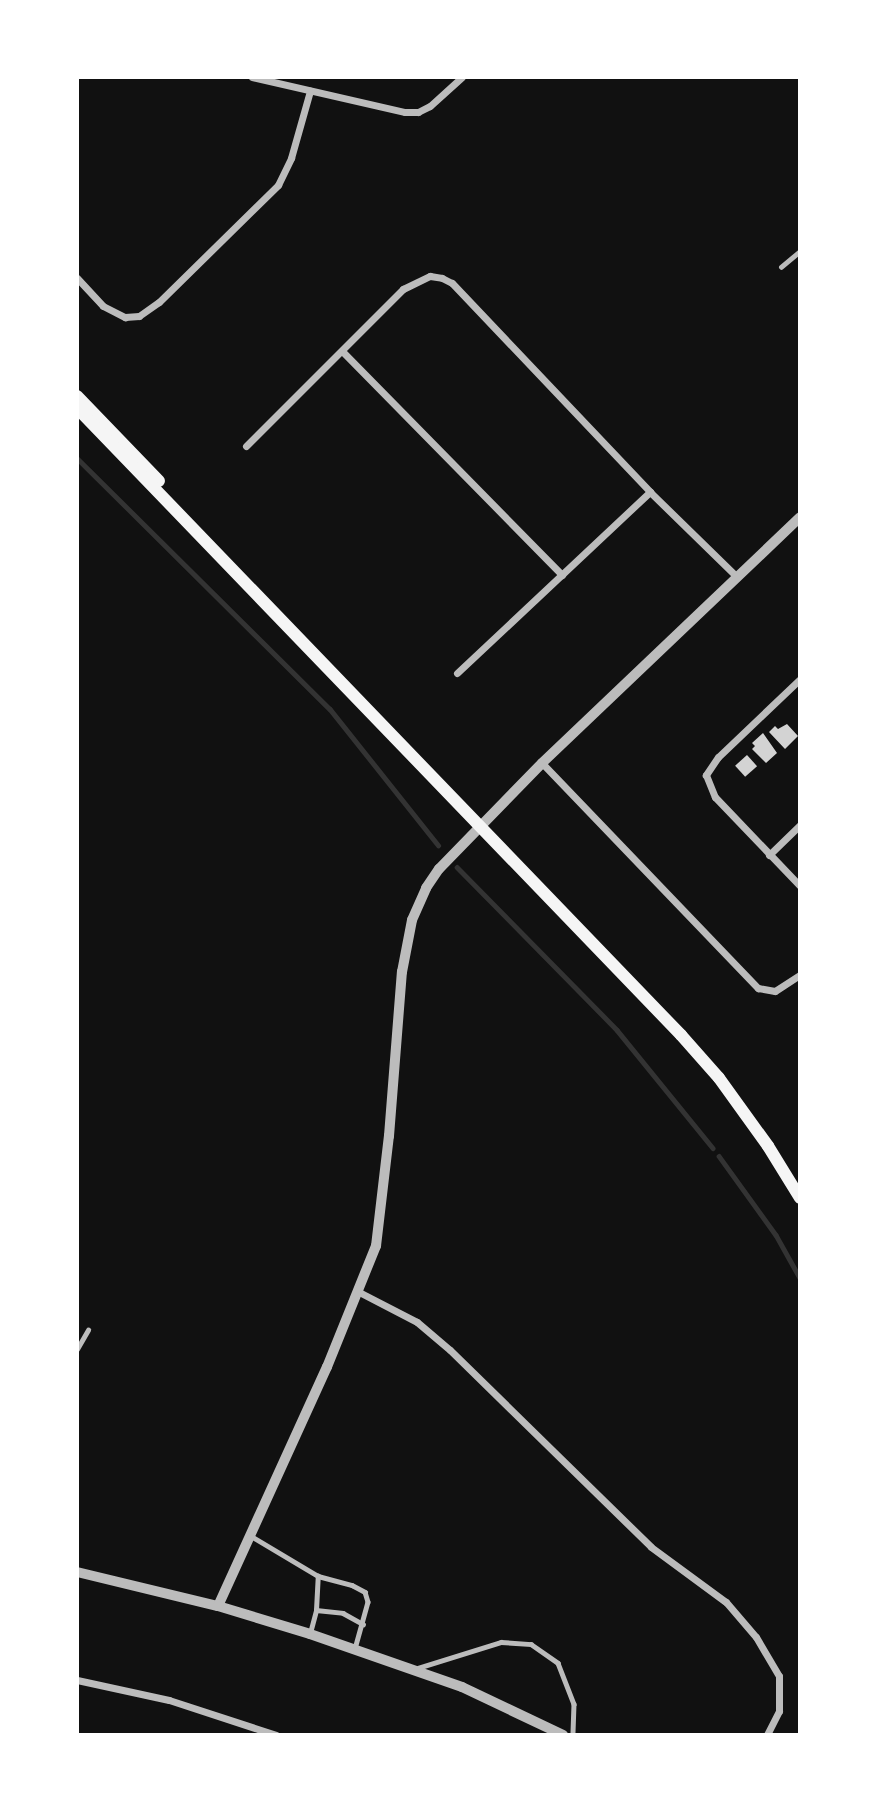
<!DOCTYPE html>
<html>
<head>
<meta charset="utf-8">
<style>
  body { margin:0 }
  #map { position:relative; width:877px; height:1812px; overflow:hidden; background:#111; font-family:Figtree,sans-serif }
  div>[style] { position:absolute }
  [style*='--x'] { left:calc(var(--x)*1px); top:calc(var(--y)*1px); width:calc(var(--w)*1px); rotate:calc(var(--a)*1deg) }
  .stream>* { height:4.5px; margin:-2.25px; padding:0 2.25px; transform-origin:2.25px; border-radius:2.25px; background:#333 }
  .building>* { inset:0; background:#d3d3d3; transform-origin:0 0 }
  .service>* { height:4.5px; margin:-2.25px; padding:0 2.25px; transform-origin:2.25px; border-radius:2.25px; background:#bcbcbc }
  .minor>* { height:7px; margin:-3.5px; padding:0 3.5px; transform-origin:3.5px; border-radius:3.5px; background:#bcbcbc }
  .tertiary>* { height:10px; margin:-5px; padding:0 5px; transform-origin:5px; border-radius:5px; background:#bcbcbc }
  .secondary>* { height:12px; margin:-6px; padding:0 6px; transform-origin:6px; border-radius:6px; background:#f5f5f5 }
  span { translate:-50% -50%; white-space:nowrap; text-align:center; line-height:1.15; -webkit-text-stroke:7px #fff; paint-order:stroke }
  .frame { position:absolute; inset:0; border:79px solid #fff; pointer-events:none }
</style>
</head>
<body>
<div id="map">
  <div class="stream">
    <div style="--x:77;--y:458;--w:356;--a:44.8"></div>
    <div style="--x:330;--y:709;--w:174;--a:51.5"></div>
    <div style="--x:457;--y:867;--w:228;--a:45.5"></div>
    <div style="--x:617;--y:1030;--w:152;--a:50.9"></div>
    <div style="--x:719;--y:1156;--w:97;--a:54.2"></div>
    <div style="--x:776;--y:1235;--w:49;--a:60.8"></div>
  </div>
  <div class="building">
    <div style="clip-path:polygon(787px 724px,798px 736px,785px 749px,769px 732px,775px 726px,778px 729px)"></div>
    <div style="clip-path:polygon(763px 733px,777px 753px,766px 763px,752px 749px,755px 746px,752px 743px)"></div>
    <div style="left:747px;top:755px;width:15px;height:16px;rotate:48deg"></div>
  </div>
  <div class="service">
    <div style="--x:781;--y:267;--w:25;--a:-40"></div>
    <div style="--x:77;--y:1349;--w:22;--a:-60"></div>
    <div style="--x:251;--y:1536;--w:78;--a:30.8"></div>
    <div style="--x:318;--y:1576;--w:35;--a:15"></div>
    <div style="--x:352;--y:1585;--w:15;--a:28"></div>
    <div style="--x:365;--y:1592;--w:10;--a:73"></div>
    <div style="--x:368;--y:1602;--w:49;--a:105.5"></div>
    <div style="--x:316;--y:1610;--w:27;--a:6"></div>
    <div style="--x:343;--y:1613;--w:23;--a:29"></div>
    <div style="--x:310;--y:1633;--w:24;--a:-75"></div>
    <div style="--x:316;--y:1610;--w:34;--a:-87"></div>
    <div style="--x:418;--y:1668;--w:87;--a:-17.4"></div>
    <div style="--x:501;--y:1642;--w:30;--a:4"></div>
    <div style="--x:531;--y:1644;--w:33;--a:35"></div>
    <div style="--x:558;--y:1663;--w:44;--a:68.7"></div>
    <div style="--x:574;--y:1704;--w:31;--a:92"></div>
  </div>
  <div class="minor">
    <div style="--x:252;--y:77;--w:157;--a:12.9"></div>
    <div style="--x:405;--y:112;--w:13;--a:0"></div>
    <div style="--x:418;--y:112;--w:13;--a:-27"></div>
    <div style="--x:430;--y:106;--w:43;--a:-42.2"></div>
    <div style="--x:77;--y:278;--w:38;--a:47"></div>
    <div style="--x:103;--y:306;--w:25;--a:27"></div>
    <div style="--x:125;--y:317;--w:14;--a:-4"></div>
    <div style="--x:139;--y:316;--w:24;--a:-35"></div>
    <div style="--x:159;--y:302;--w:167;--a:-44.5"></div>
    <div style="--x:278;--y:185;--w:30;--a:-64"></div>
    <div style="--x:291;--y:158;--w:70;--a:-74.2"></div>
    <div style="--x:342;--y:351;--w:314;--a:45.5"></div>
    <div style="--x:246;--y:446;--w:222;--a:-45"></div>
    <div style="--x:403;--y:289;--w:30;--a:-26"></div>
    <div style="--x:430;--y:276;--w:12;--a:9"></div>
    <div style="--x:442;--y:278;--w:11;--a:27"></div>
    <div style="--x:452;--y:283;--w:288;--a:46.5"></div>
    <div style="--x:650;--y:492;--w:122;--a:44.3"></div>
    <div style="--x:457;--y:673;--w:265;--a:-43.2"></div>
    <div style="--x:800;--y:679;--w:113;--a:136.4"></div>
    <div style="--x:718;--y:757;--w:22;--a:124"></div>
    <div style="--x:706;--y:775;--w:24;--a:68"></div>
    <div style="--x:715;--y:797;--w:123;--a:46.3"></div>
    <div style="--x:542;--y:763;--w:312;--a:46.2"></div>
    <div style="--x:758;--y:988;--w:17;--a:10"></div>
    <div style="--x:775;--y:991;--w:30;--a:-33"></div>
    <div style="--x:769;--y:855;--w:43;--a:-44.1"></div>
    <div style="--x:359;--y:1292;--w:65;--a:27.3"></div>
    <div style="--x:417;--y:1322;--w:43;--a:40.3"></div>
    <div style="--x:450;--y:1350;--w:281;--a:44.4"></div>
    <div style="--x:651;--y:1547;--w:93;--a:36.3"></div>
    <div style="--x:726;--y:1602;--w:46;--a:49.4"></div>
    <div style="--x:756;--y:1637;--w:45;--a:59.5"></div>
    <div style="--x:779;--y:1676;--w:35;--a:90"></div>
    <div style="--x:779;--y:1711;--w:27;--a:117"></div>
    <div style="--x:77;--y:1680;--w:94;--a:12.3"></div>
    <div style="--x:169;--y:1700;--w:113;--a:18.1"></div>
  </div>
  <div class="tertiary">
    <div style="--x:77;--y:1572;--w:145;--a:13.6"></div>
    <div style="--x:218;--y:1606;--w:96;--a:16.9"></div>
    <div style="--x:310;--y:1634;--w:161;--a:19.2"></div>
    <div style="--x:462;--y:1687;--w:112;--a:25.4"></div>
    <div style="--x:218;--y:1606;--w:263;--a:-65.5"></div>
    <div style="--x:327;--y:1367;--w:131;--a:-68"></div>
    <div style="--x:376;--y:1246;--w:111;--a:-83.3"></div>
    <div style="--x:389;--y:1136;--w:165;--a:-85.5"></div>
    <div style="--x:402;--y:972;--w:53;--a:-79.1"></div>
    <div style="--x:412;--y:920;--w:35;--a:-66"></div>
    <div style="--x:426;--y:888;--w:23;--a:-56"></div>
    <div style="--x:439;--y:869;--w:148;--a:-45.8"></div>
    <div style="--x:542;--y:763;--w:356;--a:-43.6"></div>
  </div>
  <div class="secondary">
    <div style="--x:77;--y:396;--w:118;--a:46"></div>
    <div style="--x:77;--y:408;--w:871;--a:46.07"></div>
    <div style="--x:681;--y:1035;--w:57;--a:48.5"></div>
    <div style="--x:719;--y:1078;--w:84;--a:54.2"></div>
    <div style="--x:768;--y:1146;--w:61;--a:58.4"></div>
  </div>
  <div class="frame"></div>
</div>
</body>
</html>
